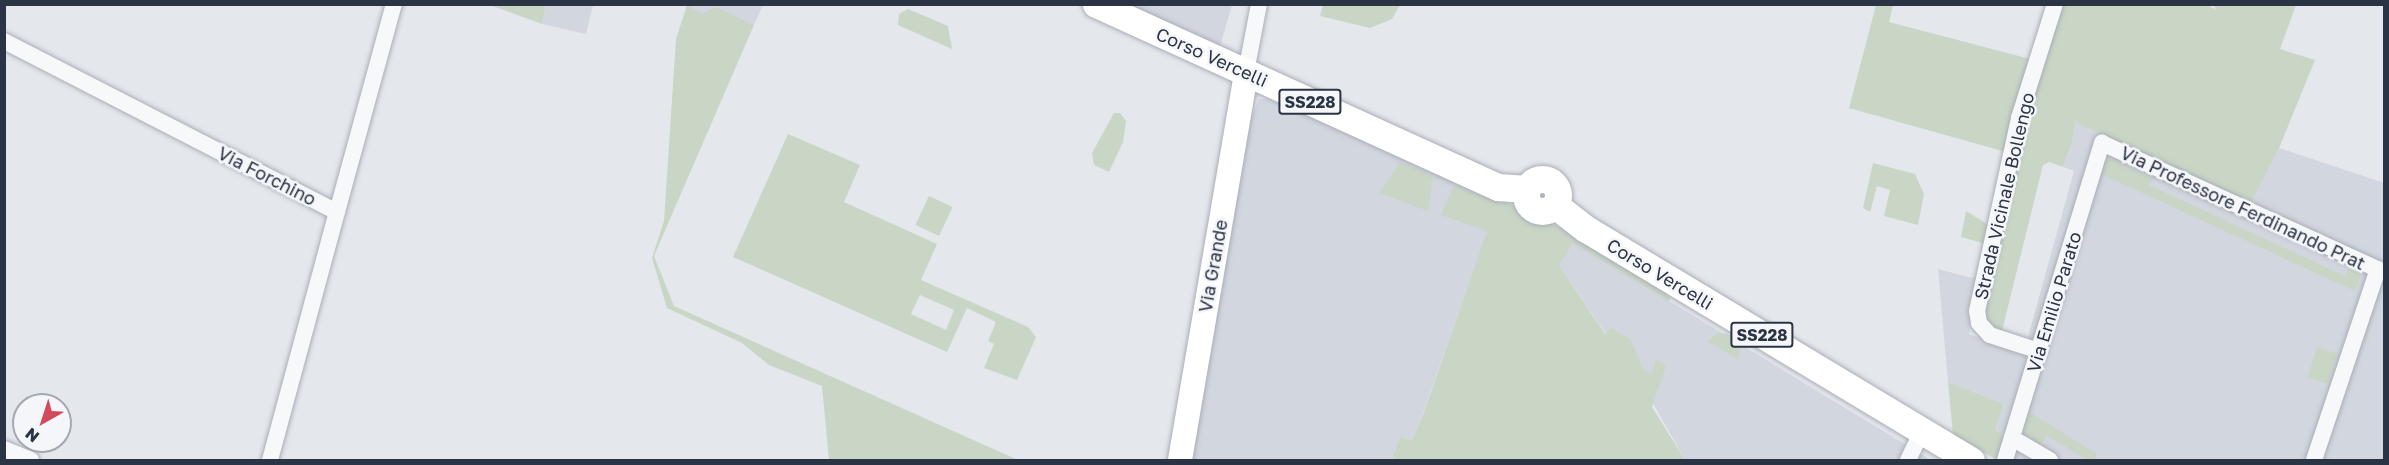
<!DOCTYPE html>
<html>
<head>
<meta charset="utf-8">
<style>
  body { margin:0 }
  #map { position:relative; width:2389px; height:465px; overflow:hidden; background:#e4e7ec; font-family:"Golos Text",sans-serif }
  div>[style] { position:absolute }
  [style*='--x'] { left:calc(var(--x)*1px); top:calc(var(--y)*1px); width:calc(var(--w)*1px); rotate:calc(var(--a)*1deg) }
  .built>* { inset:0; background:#d2d6de }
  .green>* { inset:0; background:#c9d6c5; transform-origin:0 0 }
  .roads { filter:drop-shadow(0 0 2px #a9aeb7) drop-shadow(0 0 2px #a9aeb7) }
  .street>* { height:16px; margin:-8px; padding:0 8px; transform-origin:8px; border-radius:8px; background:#f7f8fa }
  .secondary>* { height:24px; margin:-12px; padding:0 12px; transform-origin:12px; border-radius:12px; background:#fff }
  .primary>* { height:27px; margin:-13.5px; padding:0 13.5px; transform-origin:13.5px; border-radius:13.5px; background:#fff }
  .primary>.ring { margin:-13.5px; padding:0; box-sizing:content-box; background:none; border:27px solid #fff; border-radius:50% }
  span { translate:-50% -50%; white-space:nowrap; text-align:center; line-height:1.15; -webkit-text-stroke:5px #f4f6f9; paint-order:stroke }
  .shield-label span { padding:2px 4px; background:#f4f6f9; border:2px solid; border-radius:4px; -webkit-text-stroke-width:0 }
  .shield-label { font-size:16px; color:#2b3445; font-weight:700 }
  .street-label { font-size:18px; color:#2b3445 }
  .frame { position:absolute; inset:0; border:6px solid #2b3445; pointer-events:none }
  .north { position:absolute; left:12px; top:393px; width:60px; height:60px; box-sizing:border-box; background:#f4f6f9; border:2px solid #a4a8b1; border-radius:50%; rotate:219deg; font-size:16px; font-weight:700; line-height:24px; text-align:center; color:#2b3445 }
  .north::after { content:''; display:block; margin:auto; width:21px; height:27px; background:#d1495b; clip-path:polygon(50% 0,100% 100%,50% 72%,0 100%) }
</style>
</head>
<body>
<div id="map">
  <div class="built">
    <div style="clip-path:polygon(546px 5px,593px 5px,586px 34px,542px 24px)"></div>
    <div style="clip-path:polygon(687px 5px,763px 5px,747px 40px,724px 38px)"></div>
    <div style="clip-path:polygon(1126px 5px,1232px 5px,1220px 46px)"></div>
    <div style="clip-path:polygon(1259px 99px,1269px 99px,1499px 198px,1423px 413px,1412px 440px,1400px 437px,1392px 459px,1187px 460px,1246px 132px)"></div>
    <div style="clip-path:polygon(2074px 121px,2251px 203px,2279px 148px,2384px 183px,2384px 460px,1997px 460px,2005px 436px,1995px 430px,2004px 404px,1948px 382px,1938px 269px,1980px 280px,1969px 334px,2023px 355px,2074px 171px,2063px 167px,2072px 143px)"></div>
    <div style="clip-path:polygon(1537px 215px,1652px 282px,1669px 301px,1931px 460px,1685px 460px,1654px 405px,1559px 265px)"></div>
  </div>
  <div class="green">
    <div style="clip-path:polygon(2206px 4px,2216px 10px,2214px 5px,2296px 5px,2280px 49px,2315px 60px,2279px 148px,2251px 203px,2075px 122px,2072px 143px,2063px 167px,2049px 162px,2043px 165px,2001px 335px,1983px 318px,2013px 157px,2061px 5px)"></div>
    <div style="clip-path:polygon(490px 5px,546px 5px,542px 24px)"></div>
    <div style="clip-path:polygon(687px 5px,702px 14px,716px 7px,754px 25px,654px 256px,674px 306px,1018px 460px,829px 460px,822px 386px,769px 365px,742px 343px,667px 308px,652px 258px,664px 221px,676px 39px)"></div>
    <div style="clip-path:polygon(1323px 5px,1323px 4px,1400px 5px,1392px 19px,1370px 28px,1320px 16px)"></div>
    <div style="clip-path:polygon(1876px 5px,1893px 5px,1889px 22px,2034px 60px,2006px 152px,1849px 108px)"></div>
    <div style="clip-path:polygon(908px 9px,948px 26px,952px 49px,898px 25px,899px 14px)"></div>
    <div style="clip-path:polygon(1114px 113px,1120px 113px,1126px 121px,1123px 142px,1109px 172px,1094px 165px,1092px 153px)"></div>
    <div style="clip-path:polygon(evenodd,788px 134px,860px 165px,844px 202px,937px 244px,921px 280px,1028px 327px,1036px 337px,1017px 380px,984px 368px,994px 344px,988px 341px,996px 322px,967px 308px,947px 352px,733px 257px,788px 134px,920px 295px,954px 310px,946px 330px,911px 314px,920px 295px)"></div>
    <div style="clip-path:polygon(2102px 154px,2153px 178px,2149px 185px,2345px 276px,2349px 268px,2361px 274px,2355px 291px,2097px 172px)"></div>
    <div style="clip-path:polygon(1400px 162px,1433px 176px,1428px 211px,1379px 193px)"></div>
    <div style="clip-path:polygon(1873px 163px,1915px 174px,1924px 194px,1918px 225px,1884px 216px,1890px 190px,1877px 186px,1870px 212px,1863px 208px)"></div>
    <div style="clip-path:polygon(1454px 185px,1482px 197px,1484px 192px,1575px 235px,1652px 282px,1670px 298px,1669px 301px,1573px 243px,1559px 265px,1605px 334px,1612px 328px,1631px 340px,1643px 369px,1652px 374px,1656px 360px,1666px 366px,1652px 407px,1685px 460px,1387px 460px,1392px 459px,1400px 437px,1412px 440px,1424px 412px,1487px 231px,1441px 215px)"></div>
    <div style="left:929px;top:196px;width:26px;height:32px;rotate:25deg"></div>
    <div style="clip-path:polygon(1966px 211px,1989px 225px,1986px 244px,1961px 237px)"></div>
    <div style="clip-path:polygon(1719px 333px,1728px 334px,1741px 343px,1738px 359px,1707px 341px)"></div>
    <div style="left:2317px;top:347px;width:21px;height:32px;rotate:17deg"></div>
    <div style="clip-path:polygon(1948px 382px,2004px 404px,1995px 430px,2005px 436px,1997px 460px,1953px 435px)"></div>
    <div style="clip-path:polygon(2029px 412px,2097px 454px,2096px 460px,2088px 460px,2047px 436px,2041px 445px,2023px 434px)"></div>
  </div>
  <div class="roads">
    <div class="street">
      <div style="--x:4;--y:41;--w:374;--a:27.2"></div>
      <div style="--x:337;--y:212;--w:216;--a:-74.7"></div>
      <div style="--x:1246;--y:72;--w:69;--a:-79.2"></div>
      <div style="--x:2039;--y:351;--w:52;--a:-161.9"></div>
      <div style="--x:1990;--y:335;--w:16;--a:-133"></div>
      <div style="--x:1979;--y:323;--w:12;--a:-99"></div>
      <div style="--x:1977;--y:311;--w:198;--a:-77.7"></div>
      <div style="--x:2019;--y:118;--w:120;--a:-72.5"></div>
      <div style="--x:2012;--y:438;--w:44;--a:30.1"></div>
      <div style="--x:4;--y:449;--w:29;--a:22"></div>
      <div style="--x:270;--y:460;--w:257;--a:-74.9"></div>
      <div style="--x:1908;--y:460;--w:32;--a:-64"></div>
      <div style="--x:2005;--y:460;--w:332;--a:-73"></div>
      <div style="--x:2102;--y:143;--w:310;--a:24.6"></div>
      <div style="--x:2314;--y:460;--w:201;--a:-71.5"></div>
    </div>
    <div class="secondary">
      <div style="--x:1180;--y:460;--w:394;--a:-80.3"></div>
    </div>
    <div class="primary">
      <div style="--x:1096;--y:4;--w:442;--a:24.5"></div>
      <div style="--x:1498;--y:187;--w:29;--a:4"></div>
      <div class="ring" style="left:1526px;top:179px;width:5px;height:5px"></div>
      <div style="--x:1555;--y:205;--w:39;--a:38"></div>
      <div style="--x:1586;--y:229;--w:449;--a:31"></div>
    </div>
  </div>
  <div class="shield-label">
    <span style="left:1310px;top:102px">SS228</span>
    <span style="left:1762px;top:335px">SS228</span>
  </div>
  <div class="street-label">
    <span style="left:1212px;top:57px;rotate:24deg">Corso Vercelli</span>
    <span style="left:267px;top:176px;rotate:27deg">Via Forchino</span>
    <span style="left:2004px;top:196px;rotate:-77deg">Strada Vicinale Bollengo</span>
    <span style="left:2243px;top:208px;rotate:25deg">Via Professore Ferdinando Prat</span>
    <span style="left:1213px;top:266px;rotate:-80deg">Via Grande</span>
    <span style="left:1660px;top:274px;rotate:31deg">Corso Vercelli</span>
    <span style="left:2054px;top:302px;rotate:-73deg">Via Emilio Parato</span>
  </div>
  <div class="frame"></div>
  <div class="north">N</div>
</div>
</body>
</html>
